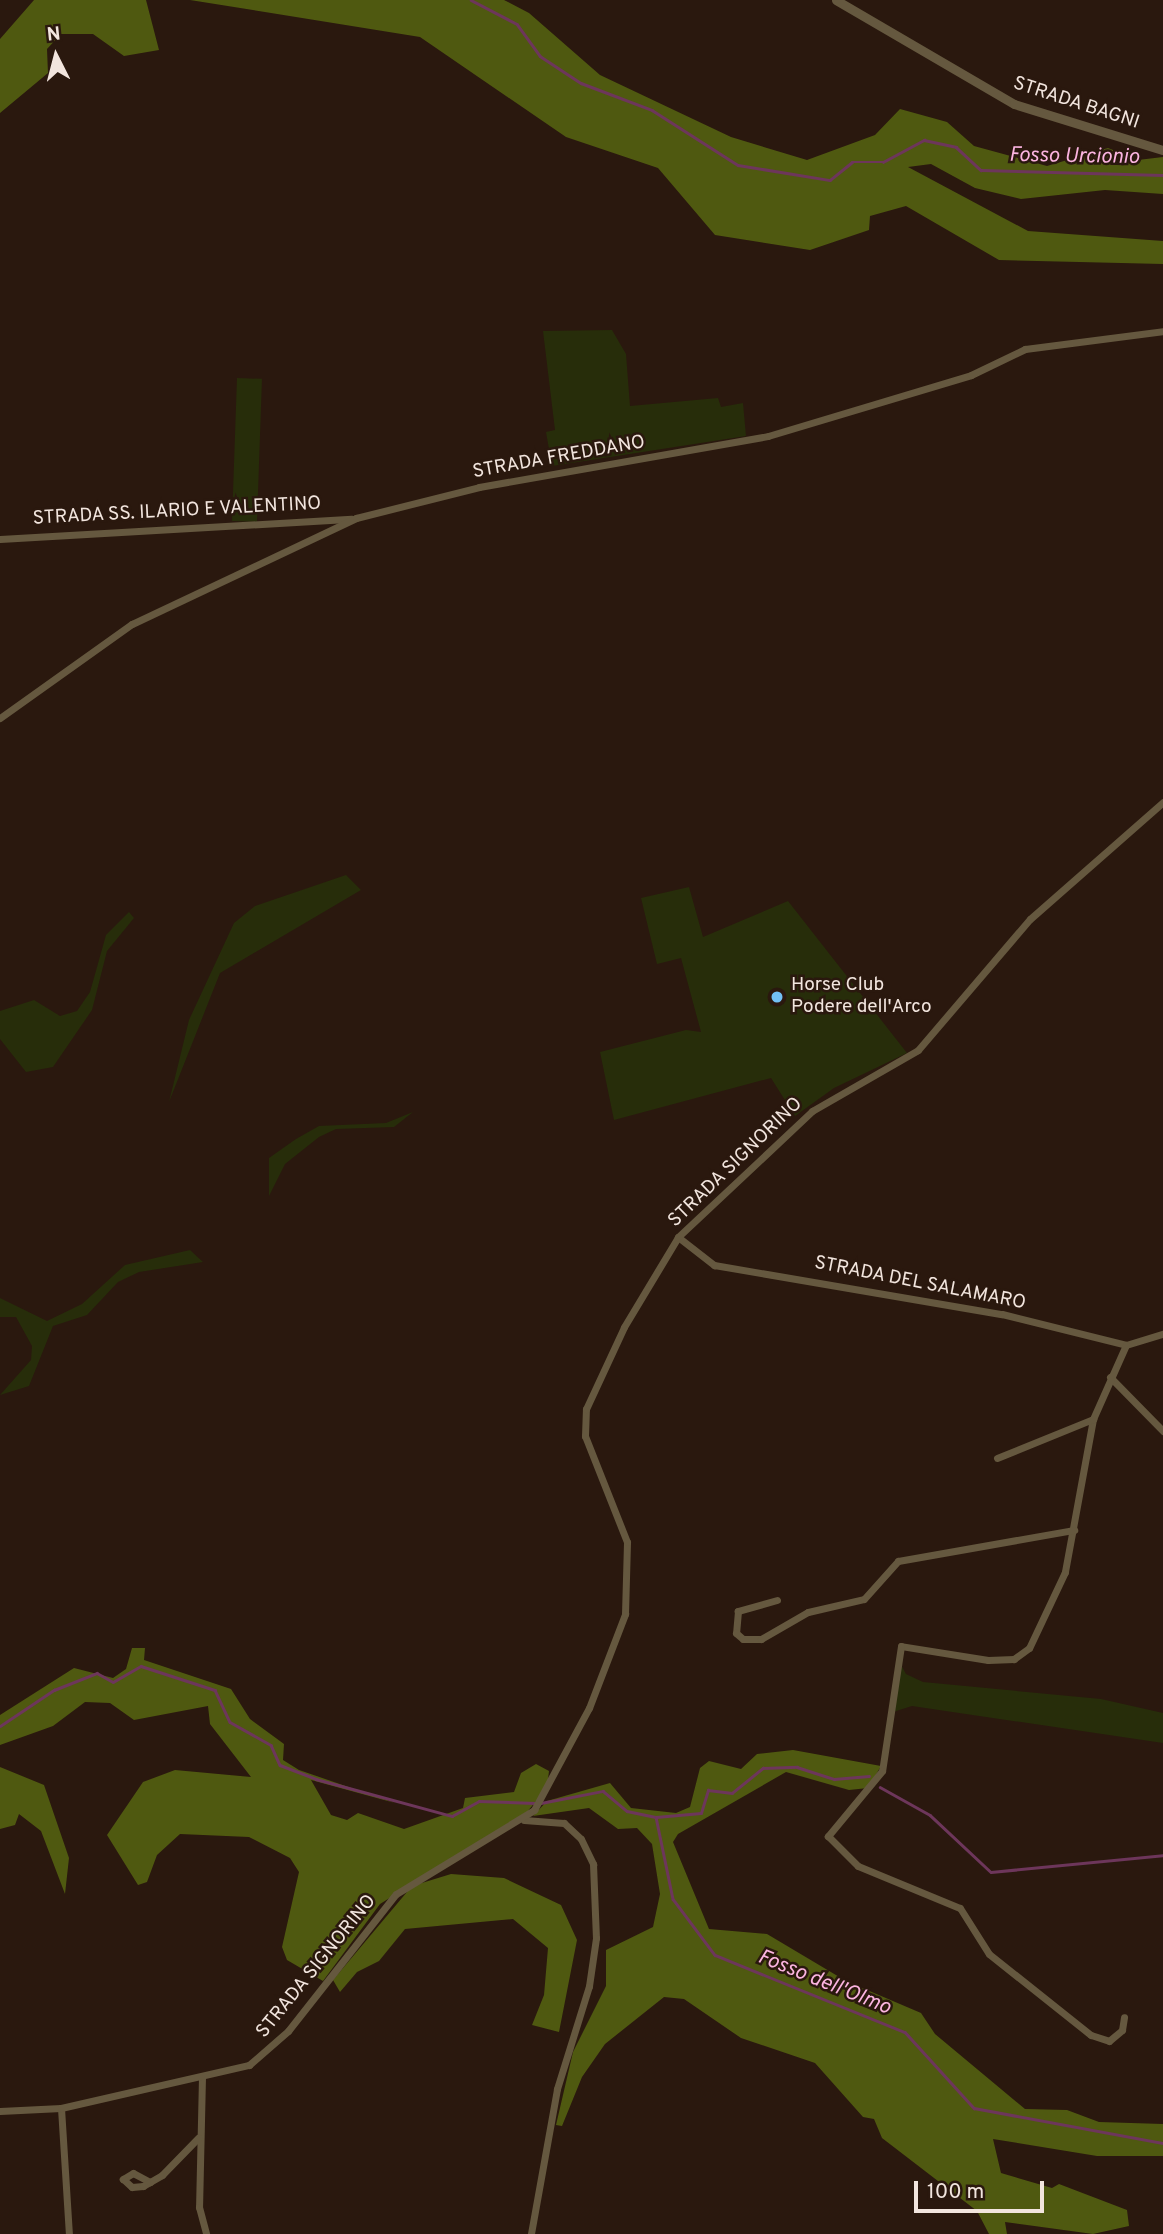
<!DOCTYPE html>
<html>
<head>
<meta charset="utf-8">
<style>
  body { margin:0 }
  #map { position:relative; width:1163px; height:2234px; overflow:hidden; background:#2a180e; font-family:Overpass,sans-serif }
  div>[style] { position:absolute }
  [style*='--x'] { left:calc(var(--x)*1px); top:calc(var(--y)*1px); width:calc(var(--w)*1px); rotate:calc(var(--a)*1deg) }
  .green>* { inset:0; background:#272d0a; transform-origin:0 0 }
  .forest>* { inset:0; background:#4f5910 }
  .stream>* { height:2.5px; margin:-1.25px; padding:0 1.25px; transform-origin:1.25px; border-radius:1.25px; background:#6d365b }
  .minor>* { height:7px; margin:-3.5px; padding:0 3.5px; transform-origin:3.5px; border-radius:3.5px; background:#65583f }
  .tertiary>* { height:9px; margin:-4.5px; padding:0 4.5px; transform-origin:4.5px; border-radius:4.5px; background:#65583f }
  .dots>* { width:19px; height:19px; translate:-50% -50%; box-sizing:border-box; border:4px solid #2a180e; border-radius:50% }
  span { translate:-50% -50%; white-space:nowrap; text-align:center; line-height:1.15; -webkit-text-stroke:5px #2a180e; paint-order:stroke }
  .street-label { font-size:19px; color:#f2e5de }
  .poi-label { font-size:19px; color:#f2e5de }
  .left { translate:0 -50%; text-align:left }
  .water-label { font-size:21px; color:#fbb4e0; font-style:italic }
  .north { position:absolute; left:21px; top:21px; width:70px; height:70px; -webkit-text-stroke:5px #2a180e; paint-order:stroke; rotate:354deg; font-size:19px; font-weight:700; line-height:28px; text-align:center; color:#f2e5de }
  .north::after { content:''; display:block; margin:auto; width:24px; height:32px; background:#f2e5de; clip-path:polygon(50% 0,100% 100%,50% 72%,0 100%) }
  .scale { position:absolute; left:914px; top:2181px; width:130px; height:32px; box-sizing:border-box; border:4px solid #f2e5de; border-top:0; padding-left:9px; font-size:21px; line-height:24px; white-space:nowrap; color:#f2e5de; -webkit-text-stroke:5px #2a180e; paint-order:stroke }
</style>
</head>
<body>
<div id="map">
  <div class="green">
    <div style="clip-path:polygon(612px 330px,626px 354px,630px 406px,718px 398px,721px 407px,743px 403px,746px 436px,552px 466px,546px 432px,555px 430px,543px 331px)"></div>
    <div style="left:237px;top:378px;width:25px;height:143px;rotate:2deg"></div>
    <div style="clip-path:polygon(346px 875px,361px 890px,220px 973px,169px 1102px,189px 1020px,234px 923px,255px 906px)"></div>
    <div style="clip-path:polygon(689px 887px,703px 937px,788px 901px,907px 1053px,834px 1088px,795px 1116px,771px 1078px,614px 1120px,600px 1052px,686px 1030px,701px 1032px,681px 958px,657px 964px,641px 898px)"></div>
    <div style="clip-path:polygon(129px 912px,134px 918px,107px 951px,92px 1010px,53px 1067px,26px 1072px,0 1039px,0 1011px,34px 1000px,60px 1016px,77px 1011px,90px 992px,106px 935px)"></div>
    <div style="clip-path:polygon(413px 1112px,394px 1127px,336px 1129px,319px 1137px,285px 1164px,269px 1196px,269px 1158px,296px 1139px,319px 1126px,386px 1123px)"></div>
    <div style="clip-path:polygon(190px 1250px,203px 1262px,139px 1272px,118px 1282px,87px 1315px,53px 1326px,29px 1386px,0 1395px,31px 1360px,32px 1346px,16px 1317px,0 1317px,0 1298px,47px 1321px,82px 1304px,125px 1265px)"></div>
    <div style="clip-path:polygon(899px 1661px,906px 1674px,923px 1682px,1101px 1699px,1163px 1713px,1163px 1743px,912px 1706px,893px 1712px)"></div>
  </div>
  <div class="forest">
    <div style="clip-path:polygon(34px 0,146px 0,159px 50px,124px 56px,93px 34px,61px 34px,47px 49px,48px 73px,0 113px,0 39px)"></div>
    <div style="clip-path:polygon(190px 0,504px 0,529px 13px,600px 75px,731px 137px,807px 160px,875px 135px,900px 109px,947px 122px,974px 146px,1047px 166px,1108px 148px,1138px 160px,1163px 157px,1163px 194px,1105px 190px,1021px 199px,975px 188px,931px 164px,908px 167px,1028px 231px,1163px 241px,1163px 264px,999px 260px,906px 206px,870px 216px,869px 230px,810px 250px,715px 235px,658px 168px,566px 137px,420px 37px)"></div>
    <div style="clip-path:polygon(132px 1648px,145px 1648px,144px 1660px,231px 1689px,250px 1719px,284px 1744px,283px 1760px,299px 1770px,395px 1803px,311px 1780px,331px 1815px,347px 1820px,358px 1813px,404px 1829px,463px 1808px,465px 1798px,514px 1792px,521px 1773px,536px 1764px,549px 1771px,547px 1788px,527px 1812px,380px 1904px,323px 1981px,287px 1960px,282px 1947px,299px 1872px,290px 1858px,249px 1837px,180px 1834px,157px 1855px,147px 1882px,138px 1885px,107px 1835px,143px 1782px,175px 1770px,251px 1777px,210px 1724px,208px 1706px,134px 1720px,110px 1703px,85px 1702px,53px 1726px,0 1745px,0 1715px,74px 1668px,113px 1678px,126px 1669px)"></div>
    <div style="clip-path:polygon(793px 1750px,881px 1766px,868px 1788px,849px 1790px,786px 1772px,678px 1834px,673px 1842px,709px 1929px,767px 1934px,846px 1981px,921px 2013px,935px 2034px,1025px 2109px,1067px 2110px,1099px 2122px,1163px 2124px,1163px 2156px,1097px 2156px,993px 2139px,1001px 2173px,1052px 2188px,1059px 2184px,1127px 2210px,1129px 2226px,1093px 2234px,1005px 2222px,1007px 2234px,989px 2234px,977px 2211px,882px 2138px,874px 2119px,863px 2117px,815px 2063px,741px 2038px,684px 1999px,664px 1997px,605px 2044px,582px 2077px,562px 2126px,556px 2125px,573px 2052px,606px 1986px,606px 1950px,653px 1927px,660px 1894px,652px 1844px,637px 1828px,618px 1829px,589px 1808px,533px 1816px,547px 1801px,610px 1783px,631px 1808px,676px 1813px,690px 1807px,700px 1768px,709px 1761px,741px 1769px,757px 1754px)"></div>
    <div style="clip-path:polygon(0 1767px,44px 1785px,69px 1858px,65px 1894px,41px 1831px,19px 1814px,15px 1825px,0 1829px)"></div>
    <div style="clip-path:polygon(451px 1874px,504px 1878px,561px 1905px,577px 1940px,559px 2032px,532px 2025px,544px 1995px,548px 1948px,513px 1919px,405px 1929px,379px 1961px,357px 1972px,340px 1992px,333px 1980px,412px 1886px)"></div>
  </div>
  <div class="stream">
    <div style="--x:471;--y:0;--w:52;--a:27.6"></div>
    <div style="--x:517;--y:24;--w:39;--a:54"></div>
    <div style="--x:540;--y:56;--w:49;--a:33.4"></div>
    <div style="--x:581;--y:83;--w:76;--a:20.8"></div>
    <div style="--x:652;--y:110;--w:102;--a:32.6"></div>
    <div style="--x:738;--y:165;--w:93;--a:9.3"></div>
    <div style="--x:830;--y:180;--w:28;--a:-39"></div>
    <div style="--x:852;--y:162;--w:31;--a:0"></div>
    <div style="--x:883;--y:162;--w:47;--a:-28.2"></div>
    <div style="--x:924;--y:140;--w:33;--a:12"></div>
    <div style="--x:956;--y:147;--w:34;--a:43"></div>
    <div style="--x:981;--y:170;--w:182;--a:1.6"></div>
    <div style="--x:0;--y:1726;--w:65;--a:-33.7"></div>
    <div style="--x:54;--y:1690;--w:46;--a:-21.6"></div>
    <div style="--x:97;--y:1673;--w:18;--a:29"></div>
    <div style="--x:113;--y:1682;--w:32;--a:-30"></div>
    <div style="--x:141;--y:1666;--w:78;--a:18"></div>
    <div style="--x:215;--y:1690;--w:35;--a:65"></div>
    <div style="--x:230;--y:1722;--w:47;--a:29.3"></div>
    <div style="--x:271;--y:1745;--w:22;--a:66"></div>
    <div style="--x:280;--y:1765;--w:39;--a:21"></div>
    <div style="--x:316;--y:1779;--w:141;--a:15.2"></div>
    <div style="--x:452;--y:1816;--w:31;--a:-29"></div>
    <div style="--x:479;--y:1801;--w:56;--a:2"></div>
    <div style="--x:880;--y:1787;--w:57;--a:29.2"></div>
    <div style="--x:930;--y:1815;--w:83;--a:43.1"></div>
    <div style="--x:991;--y:1872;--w:173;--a:-5.6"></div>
    <div style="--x:541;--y:1803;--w:63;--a:-11"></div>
    <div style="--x:603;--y:1791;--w:31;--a:40"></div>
    <div style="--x:627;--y:1811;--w:30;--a:12"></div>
    <div style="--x:656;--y:1817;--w:84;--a:78.3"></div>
    <div style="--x:673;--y:1899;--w:70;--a:53.1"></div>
    <div style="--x:715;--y:1955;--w:205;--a:22.1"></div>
    <div style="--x:905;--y:2032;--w:103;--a:47.8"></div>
    <div style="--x:974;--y:2108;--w:192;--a:10.5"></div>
    <div style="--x:656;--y:1817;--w:45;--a:-5.1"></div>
    <div style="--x:701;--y:1813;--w:24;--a:-73"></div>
    <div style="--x:708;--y:1790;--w:24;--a:7"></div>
    <div style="--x:732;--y:1793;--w:40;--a:-39"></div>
    <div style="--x:763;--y:1768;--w:34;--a:-2"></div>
    <div style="--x:797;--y:1767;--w:39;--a:18"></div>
    <div style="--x:834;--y:1779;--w:35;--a:-5"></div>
  </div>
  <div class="minor">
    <div style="--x:0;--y:539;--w:352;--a:-3.3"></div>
    <div style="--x:0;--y:718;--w:162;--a:-35.5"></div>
    <div style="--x:132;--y:624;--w:248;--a:-25.3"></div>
    <div style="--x:356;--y:518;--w:127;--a:-14.1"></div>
    <div style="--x:479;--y:487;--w:293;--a:-10"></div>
    <div style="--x:768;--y:436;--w:212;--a:-16.7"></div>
    <div style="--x:971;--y:375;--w:60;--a:-25.7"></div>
    <div style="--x:1025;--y:349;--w:139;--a:-7.4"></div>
    <div style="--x:678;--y:1237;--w:46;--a:37.9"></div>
    <div style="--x:714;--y:1265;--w:292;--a:9.7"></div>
    <div style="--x:1002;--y:1314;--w:128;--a:14"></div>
    <div style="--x:1126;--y:1345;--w:39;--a:-17"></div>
    <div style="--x:1110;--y:1377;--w:76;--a:45.5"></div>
    <div style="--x:1093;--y:1419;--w:156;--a:100.4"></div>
    <div style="--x:1065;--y:1572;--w:84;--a:115.3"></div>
    <div style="--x:1029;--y:1648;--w:19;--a:144"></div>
    <div style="--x:1014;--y:1659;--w:26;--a:178"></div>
    <div style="--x:988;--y:1660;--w:88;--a:-170.9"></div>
    <div style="--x:901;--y:1646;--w:126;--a:98.6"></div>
    <div style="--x:882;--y:1771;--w:85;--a:129.7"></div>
    <div style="--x:828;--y:1836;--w:42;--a:45"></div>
    <div style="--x:858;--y:1866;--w:110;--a:22.4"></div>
    <div style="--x:960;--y:1908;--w:54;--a:57.8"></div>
    <div style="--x:989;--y:1954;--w:130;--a:38.5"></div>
    <div style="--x:1091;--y:2035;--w:19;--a:18"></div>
    <div style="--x:1109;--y:2041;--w:17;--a:-40"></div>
    <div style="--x:1122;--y:2030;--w:13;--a:-81"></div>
    <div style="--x:997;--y:1458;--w:104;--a:-22.1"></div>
    <div style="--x:1093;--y:1419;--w:81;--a:-66"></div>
    <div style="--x:777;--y:1600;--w:41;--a:164.2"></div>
    <div style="--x:738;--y:1611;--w:22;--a:95"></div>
    <div style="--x:736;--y:1633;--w:9;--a:41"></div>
    <div style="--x:743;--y:1639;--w:18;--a:0"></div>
    <div style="--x:761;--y:1639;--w:54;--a:-29.9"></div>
    <div style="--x:808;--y:1612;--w:57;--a:-13.1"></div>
    <div style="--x:864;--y:1599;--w:51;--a:-48.2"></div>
    <div style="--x:898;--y:1561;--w:179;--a:-10"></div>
    <div style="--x:524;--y:1820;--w:40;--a:4.3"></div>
    <div style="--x:564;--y:1823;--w:23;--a:43"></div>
    <div style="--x:581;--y:1839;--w:28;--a:64"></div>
    <div style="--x:593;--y:1864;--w:74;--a:87.7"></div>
    <div style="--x:596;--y:1938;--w:49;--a:98.3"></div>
    <div style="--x:589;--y:1986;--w:108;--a:107.3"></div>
    <div style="--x:557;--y:2089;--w:147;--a:100.2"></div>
    <div style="--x:202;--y:2077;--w:130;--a:91.3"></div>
    <div style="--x:199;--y:2207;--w:28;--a:75"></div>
    <div style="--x:61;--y:2108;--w:126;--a:86.4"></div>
    <div style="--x:0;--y:2111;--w:61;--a:-2.8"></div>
    <div style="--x:61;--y:2108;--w:193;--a:-12.9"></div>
    <div style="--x:249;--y:2065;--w:52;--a:-41.1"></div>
    <div style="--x:288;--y:2031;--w:174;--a:-51.8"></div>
    <div style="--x:396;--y:1894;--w:162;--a:-31.3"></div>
    <div style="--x:534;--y:1810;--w:116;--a:-61.7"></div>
    <div style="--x:589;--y:1708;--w:101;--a:-69"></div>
    <div style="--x:625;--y:1614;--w:72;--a:-88.4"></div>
    <div style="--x:627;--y:1542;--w:114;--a:-111.6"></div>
    <div style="--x:585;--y:1436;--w:27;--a:-88"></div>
    <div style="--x:586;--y:1409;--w:90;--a:-65.1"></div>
    <div style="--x:624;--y:1327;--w:105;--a:-59"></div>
    <div style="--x:678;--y:1237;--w:184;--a:-43.2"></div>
    <div style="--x:812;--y:1111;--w:122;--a:-29.9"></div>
    <div style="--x:918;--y:1050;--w:172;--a:-49.5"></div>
    <div style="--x:1030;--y:919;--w:177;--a:-41.3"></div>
    <div style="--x:150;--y:2182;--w:19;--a:-152"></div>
    <div style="--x:133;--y:2173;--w:12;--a:149"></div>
    <div style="--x:123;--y:2179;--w:12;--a:42"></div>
    <div style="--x:132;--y:2187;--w:11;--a:-5"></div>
    <div style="--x:143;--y:2186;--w:8;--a:-30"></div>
    <div style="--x:150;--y:2182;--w:14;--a:-30"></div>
    <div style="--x:162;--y:2175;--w:52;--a:-45.8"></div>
  </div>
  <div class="tertiary">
    <div style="--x:836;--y:0;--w:206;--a:30.3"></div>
    <div style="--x:1014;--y:104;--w:156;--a:17.2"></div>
  </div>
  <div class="dots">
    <div style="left:777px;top:997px;background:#72c1f5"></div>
  </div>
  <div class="street-label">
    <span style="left:1076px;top:104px;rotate:18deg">STRADA BAGNI</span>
    <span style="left:559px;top:458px;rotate:-10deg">STRADA FREDDANO</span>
    <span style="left:177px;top:512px;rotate:-3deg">STRADA SS. ILARIO E VALENTINO</span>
    <span style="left:736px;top:1163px;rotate:-44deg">STRADA SIGNORINO</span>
    <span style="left:920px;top:1284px;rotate:11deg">STRADA DEL SALAMARO</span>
    <span style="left:317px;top:1967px;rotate:-51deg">STRADA SIGNORINO</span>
  </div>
  <div class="poi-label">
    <span class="left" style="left:791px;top:997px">Horse Club<br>Podere dell'Arco</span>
  </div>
  <div class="water-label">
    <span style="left:1074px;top:157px;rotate:1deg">Fosso Urcionio</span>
    <span style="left:824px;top:1983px;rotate:22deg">Fosso dell'Olmo</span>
  </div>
  <div class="north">N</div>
  <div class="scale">100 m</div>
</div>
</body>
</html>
